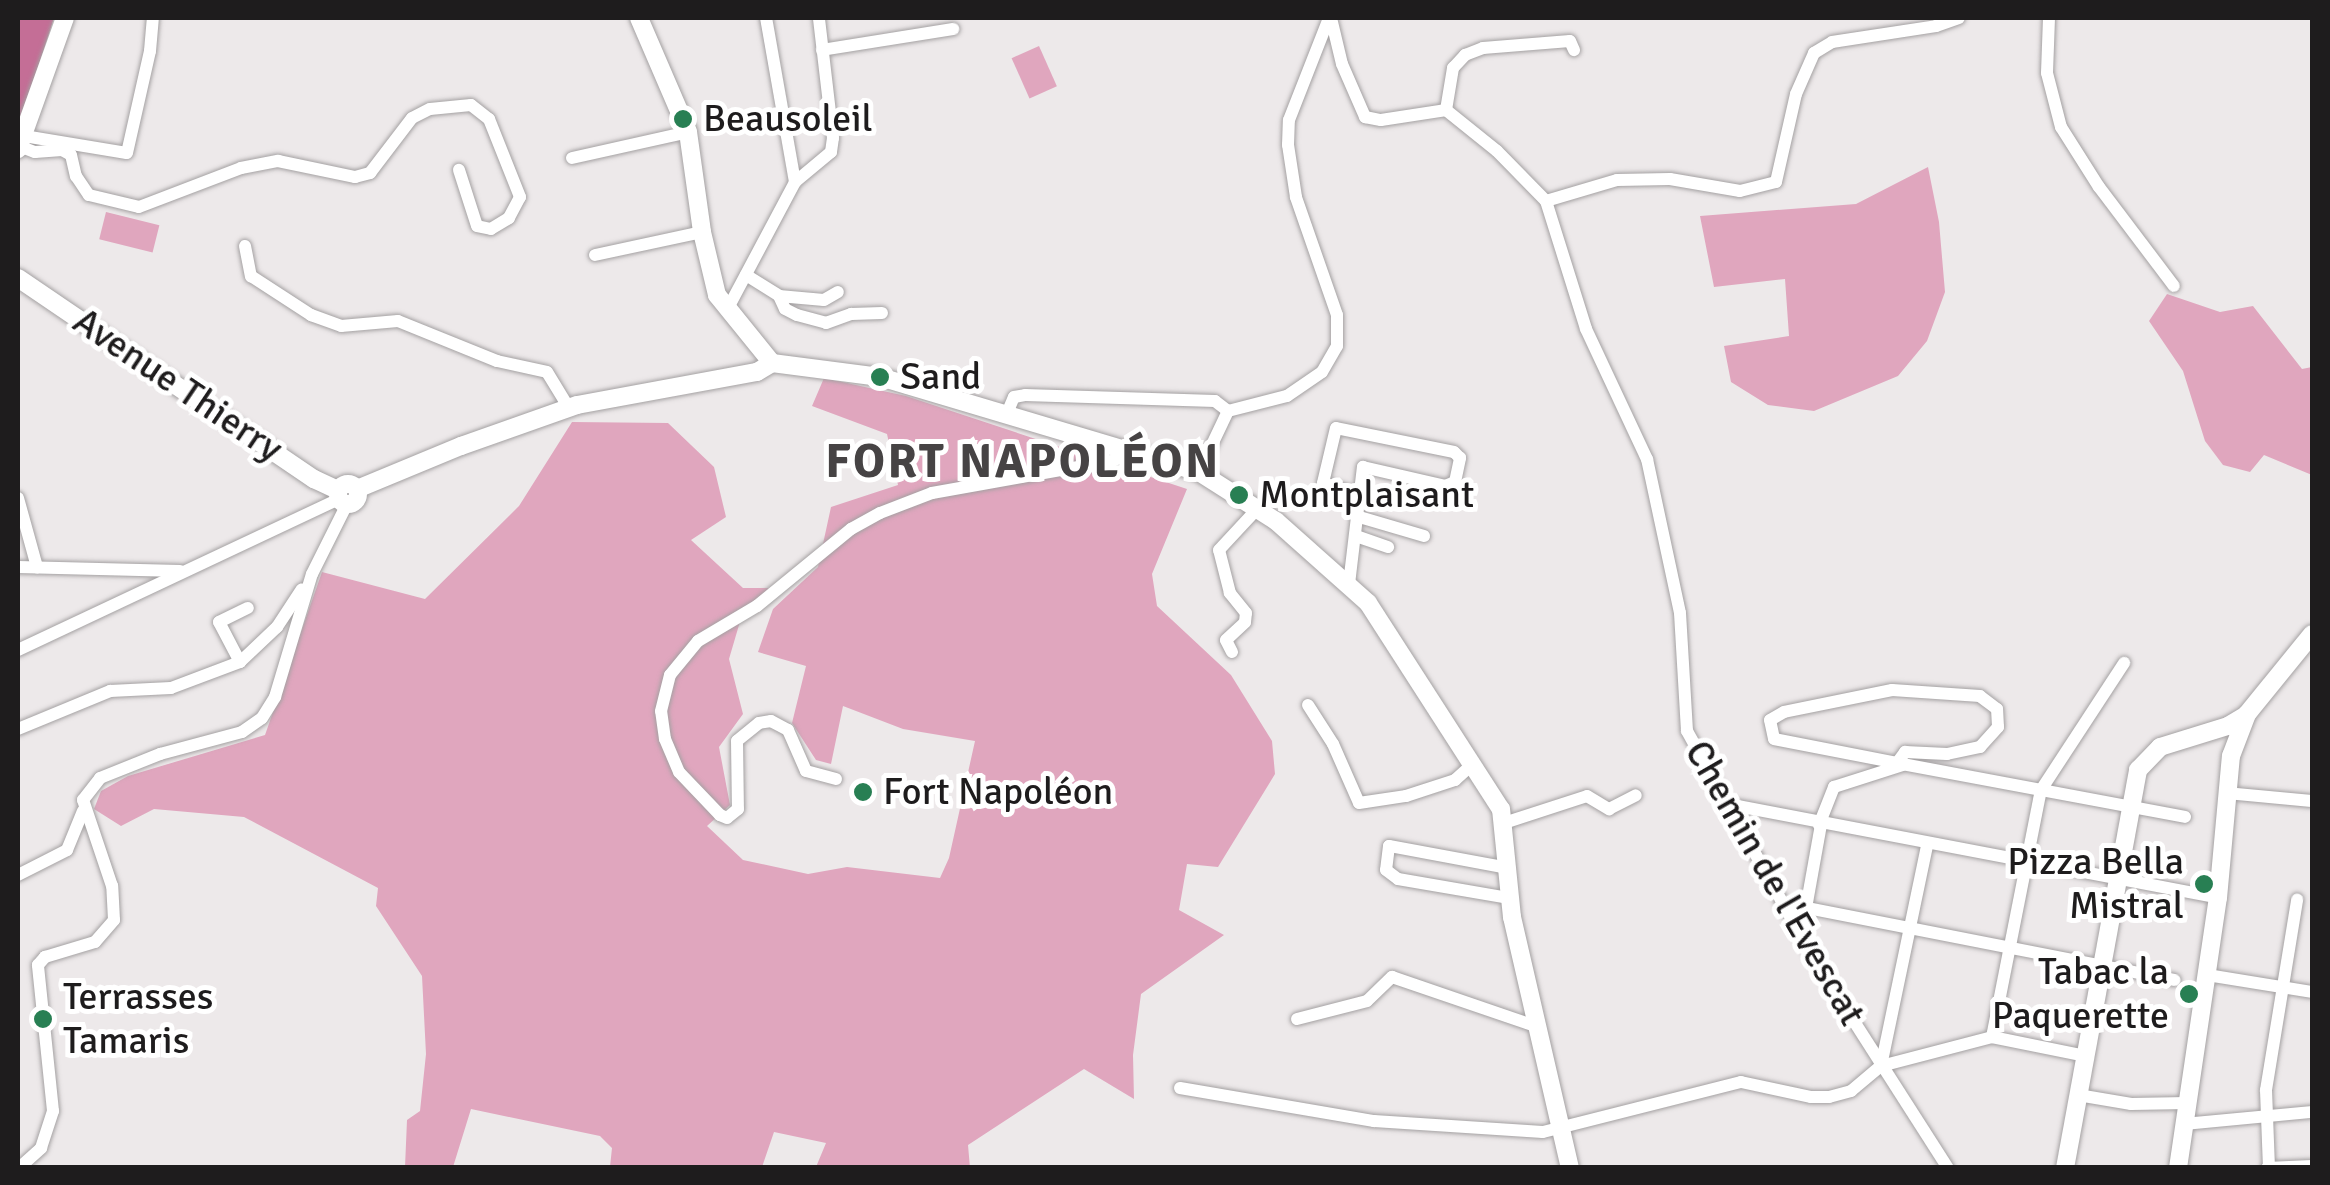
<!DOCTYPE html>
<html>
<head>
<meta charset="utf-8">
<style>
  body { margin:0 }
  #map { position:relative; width:2330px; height:1185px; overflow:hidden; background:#ede9ea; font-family:Signika,sans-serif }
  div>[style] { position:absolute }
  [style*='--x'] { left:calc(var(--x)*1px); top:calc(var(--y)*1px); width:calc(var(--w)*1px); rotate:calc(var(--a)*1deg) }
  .green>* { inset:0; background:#e0a6be; transform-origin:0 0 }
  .water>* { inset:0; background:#c46e96 }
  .roads { filter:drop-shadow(0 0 2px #a4a1a2) drop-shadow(0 0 2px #a4a1a2) }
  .street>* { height:12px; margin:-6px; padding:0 6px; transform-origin:6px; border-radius:6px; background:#fff }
  .secondary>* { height:18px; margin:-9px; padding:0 9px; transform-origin:9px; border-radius:9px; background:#fff }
  .secondary>.ring { margin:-9px; padding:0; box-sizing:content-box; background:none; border:18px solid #fff; border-radius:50% }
  .dots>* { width:28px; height:28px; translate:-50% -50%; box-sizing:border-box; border:5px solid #fff; border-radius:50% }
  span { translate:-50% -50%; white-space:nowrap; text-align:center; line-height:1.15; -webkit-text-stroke:10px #fff; paint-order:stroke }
  .poi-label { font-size:38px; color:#1e1c1d }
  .left { translate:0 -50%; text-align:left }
  .right { translate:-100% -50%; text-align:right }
  .street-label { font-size:38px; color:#1e1c1d }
  .district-label { font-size:48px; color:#464344; font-weight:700; letter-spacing:2.5px }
  .frame { position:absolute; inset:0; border:20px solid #1e1c1d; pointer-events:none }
</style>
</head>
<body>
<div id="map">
  <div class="green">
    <div style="left:1039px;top:46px;width:44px;height:30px;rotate:66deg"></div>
    <div style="clip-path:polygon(1928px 167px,1939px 222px,1945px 292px,1927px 341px,1898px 376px,1814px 411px,1768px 405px,1731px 382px,1724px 346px,1789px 336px,1785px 279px,1714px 287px,1700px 216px,1856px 204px)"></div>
    <div style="left:106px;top:212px;width:55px;height:28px;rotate:14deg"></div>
    <div style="clip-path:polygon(2167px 294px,2220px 312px,2253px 306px,2302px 369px,2312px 367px,2312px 475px,2264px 455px,2250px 472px,2223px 465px,2205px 441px,2183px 371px,2149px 321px)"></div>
    <div style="clip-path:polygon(824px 378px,906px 396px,1187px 489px,1152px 574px,1157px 606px,1231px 675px,1272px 741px,1275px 774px,1218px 867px,1187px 864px,1179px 910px,1224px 935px,1141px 994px,1133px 1055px,1134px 1099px,1084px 1069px,968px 1145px,970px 1168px,816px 1167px,826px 1143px,774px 1132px,762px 1167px,610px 1167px,612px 1148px,600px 1136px,471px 1109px,453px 1167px,405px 1167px,407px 1120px,420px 1111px,426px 1054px,422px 976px,376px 906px,378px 888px,244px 817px,154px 809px,121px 826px,94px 809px,101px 791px,128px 776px,265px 735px,322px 572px,425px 599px,519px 506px,572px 422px,668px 423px,714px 467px,726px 517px,691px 540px,743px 588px,768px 588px,768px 592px,744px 608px,729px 659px,743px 714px,719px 747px,730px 805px,707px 826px,743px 860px,808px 874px,847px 867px,940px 878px,949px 858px,975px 741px,903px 729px,843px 706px,831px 764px,816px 760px,792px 723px,806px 666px,758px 652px,773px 609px,818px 567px,831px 507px,898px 485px,887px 434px,812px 406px)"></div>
  </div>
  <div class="water">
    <div style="clip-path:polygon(18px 18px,54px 18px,18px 129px)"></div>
  </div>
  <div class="roads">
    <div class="street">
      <div style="--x:1331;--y:18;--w:47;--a:76.6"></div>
      <div style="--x:1342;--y:64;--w:58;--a:66.5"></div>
      <div style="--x:1365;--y:117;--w:16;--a:11"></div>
      <div style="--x:1381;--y:120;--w:66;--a:-8.7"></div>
      <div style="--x:1446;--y:110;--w:65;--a:38.8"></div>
      <div style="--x:1497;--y:151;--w:70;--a:45.6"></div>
      <div style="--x:1546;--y:201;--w:134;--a:72.6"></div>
      <div style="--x:1586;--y:329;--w:144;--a:64.9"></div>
      <div style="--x:1647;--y:459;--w:157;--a:77.9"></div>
      <div style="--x:1680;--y:613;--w:118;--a:86.6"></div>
      <div style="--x:1687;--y:731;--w:255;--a:60.9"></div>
      <div style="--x:1811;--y:954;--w:254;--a:57.4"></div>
      <div style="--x:2049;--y:18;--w:55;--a:92.1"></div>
      <div style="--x:2047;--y:73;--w:56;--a:75.5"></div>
      <div style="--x:2061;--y:127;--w:71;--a:57.7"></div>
      <div style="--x:2099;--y:187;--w:124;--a:52.9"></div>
      <div style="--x:822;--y:50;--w:133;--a:-9.1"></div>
      <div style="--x:1446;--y:110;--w:43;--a:-80.5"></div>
      <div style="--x:1453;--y:68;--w:18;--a:-47"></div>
      <div style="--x:1465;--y:55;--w:19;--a:-21"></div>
      <div style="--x:1483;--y:48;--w:87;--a:-4.6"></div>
      <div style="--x:1570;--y:41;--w:10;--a:66"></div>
      <div style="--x:24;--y:136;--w:104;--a:9.4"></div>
      <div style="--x:127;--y:153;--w:105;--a:-77.3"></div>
      <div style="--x:150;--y:51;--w:33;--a:-85"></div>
      <div style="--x:19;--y:146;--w:17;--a:21"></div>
      <div style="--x:35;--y:152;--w:27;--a:-4"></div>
      <div style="--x:62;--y:150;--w:10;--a:29"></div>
      <div style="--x:71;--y:155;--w:22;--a:77"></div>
      <div style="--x:76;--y:176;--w:23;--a:56"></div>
      <div style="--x:89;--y:195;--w:51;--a:13.5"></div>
      <div style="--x:139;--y:207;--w:109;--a:-20.9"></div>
      <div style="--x:241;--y:168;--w:38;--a:-11"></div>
      <div style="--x:278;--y:161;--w:79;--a:11.7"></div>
      <div style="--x:355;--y:177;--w:16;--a:-15"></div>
      <div style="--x:370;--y:173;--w:69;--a:-52.6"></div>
      <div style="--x:412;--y:118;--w:20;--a:-27"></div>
      <div style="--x:430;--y:109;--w:41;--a:-5.6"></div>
      <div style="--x:471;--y:105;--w:23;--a:38"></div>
      <div style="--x:489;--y:119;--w:84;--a:68.3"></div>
      <div style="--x:520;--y:197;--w:24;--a:118"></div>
      <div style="--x:509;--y:218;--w:21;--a:149"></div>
      <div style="--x:491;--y:229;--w:14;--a:-168"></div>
      <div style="--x:477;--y:226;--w:59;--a:-107.8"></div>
      <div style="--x:572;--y:158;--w:119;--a:-12.6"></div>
      <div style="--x:795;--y:182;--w:47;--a:-39.8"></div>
      <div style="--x:831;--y:152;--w:14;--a:-82"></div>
      <div style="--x:833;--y:138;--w:121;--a:-96.7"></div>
      <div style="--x:1546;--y:201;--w:74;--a:-16.5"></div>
      <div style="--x:1617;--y:180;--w:53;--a:-1.1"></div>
      <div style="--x:1670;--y:179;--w:71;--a:9.7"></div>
      <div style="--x:1740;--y:191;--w:37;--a:-14"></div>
      <div style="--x:1776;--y:182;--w:90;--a:-77.2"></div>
      <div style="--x:1796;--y:94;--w:45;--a:-66.3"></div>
      <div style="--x:1814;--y:53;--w:21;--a:-31"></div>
      <div style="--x:1832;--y:42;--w:105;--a:-8.7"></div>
      <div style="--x:1936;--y:26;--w:24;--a:-19"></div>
      <div style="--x:245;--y:246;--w:31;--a:79"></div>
      <div style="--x:251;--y:276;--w:72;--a:33"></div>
      <div style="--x:311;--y:315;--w:32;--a:20"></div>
      <div style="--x:341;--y:326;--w:57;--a:-5"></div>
      <div style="--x:398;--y:321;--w:107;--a:22"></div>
      <div style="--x:497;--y:361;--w:51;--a:12.4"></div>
      <div style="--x:547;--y:372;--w:42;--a:58.6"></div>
      <div style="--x:595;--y:255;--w:109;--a:-12.1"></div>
      <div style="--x:746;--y:275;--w:39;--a:32"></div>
      <div style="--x:779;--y:296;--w:14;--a:65"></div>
      <div style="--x:785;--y:309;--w:13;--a:27"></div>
      <div style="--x:797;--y:315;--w:30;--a:15"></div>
      <div style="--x:826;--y:323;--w:27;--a:-20"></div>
      <div style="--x:851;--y:314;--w:31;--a:-2"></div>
      <div style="--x:779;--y:296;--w:45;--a:5.1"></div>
      <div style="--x:824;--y:300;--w:16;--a:-30"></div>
      <div style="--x:727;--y:310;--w:145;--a:-62"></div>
      <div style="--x:795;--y:182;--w:167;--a:-100"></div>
      <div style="--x:1008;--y:411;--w:15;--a:-67"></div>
      <div style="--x:1014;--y:397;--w:11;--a:-10"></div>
      <div style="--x:1025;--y:395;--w:190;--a:1.8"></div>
      <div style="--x:1215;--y:401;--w:16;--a:38"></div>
      <div style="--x:1199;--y:472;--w:68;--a:-64.6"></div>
      <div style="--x:1228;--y:411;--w:61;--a:-14.3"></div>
      <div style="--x:1287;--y:396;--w:42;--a:-34.4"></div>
      <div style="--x:1322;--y:372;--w:30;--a:-60"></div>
      <div style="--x:1337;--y:346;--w:31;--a:-90"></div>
      <div style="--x:1337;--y:315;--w:125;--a:-109.2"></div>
      <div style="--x:1296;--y:197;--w:53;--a:-98.7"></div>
      <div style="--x:1288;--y:145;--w:25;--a:-88"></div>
      <div style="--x:1289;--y:120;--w:110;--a:-68.6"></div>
      <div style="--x:18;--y:498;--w:72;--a:74.6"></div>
      <div style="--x:1356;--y:516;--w:71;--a:16.4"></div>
      <div style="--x:1356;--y:536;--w:34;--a:19"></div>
      <div style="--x:18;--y:567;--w:162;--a:1.4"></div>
      <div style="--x:1349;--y:584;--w:118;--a:-83.2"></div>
      <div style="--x:1363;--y:467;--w:84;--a:13"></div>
      <div style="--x:1445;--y:486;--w:11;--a:-22"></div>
      <div style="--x:1455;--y:482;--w:25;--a:-78"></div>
      <div style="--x:1460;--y:458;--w:8;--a:-135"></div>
      <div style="--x:1454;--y:452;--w:120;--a:-168.5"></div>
      <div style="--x:1336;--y:428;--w:57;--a:103.3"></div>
      <div style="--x:1323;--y:483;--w:36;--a:18"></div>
      <div style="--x:18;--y:650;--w:355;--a:-25.2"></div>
      <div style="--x:1232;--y:652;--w:13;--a:-117"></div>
      <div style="--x:1226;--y:640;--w:26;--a:-43"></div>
      <div style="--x:1245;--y:622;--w:9;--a:-84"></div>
      <div style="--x:1246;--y:613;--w:26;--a:-129"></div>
      <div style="--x:1230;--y:593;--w:44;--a:-104.3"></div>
      <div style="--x:1219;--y:550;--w:57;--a:-47.1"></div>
      <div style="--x:240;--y:662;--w:45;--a:-117.7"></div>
      <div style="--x:219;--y:622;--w:32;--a:-26"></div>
      <div style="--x:1308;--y:705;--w:46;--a:57.3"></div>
      <div style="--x:1333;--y:744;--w:64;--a:66.2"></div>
      <div style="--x:1359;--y:803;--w:48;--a:-8.5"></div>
      <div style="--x:1406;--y:796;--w:52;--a:-18.1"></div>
      <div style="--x:1455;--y:780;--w:25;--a:-42"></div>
      <div style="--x:18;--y:729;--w:100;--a:-22.4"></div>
      <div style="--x:110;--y:691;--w:61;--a:-2.8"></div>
      <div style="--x:171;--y:688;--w:74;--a:-20.6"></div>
      <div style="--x:240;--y:662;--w:51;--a:-43.4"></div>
      <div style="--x:277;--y:627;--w:45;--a:-56.7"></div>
      <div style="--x:1897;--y:763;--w:14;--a:-54"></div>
      <div style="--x:1905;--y:752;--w:42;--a:2.7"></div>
      <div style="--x:1947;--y:754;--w:34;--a:-12"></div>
      <div style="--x:1980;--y:747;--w:27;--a:-48"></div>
      <div style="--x:1998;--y:727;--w:18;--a:-93"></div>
      <div style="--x:1997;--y:709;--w:21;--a:-143"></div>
      <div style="--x:1980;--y:696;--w:88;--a:-176.1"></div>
      <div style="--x:1892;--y:690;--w:110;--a:168.5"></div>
      <div style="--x:1784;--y:712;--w:16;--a:150"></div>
      <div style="--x:1770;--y:720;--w:19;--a:78"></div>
      <div style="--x:1774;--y:739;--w:125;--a:11"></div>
      <div style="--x:1897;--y:763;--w:293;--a:10.6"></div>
      <div style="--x:836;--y:779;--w:31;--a:-165"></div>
      <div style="--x:806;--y:771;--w:45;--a:-113.7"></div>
      <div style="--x:788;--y:730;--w:19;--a:-152"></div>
      <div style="--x:771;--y:721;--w:12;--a:171"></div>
      <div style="--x:759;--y:723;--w:28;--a:141"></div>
      <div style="--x:737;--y:741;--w:68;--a:89.2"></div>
      <div style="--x:738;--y:809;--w:14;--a:141"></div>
      <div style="--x:727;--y:818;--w:8;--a:-157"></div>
      <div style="--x:720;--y:815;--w:59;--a:-133.6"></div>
      <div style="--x:679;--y:772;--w:36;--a:-113"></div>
      <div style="--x:665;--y:739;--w:28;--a:-98"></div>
      <div style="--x:661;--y:711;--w:37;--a:-76"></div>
      <div style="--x:670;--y:675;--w:44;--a:-50.5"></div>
      <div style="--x:698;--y:641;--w:69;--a:-30.7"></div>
      <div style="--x:757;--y:606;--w:122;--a:-39.3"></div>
      <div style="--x:851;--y:529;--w:33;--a:-29"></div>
      <div style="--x:880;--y:513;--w:56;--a:-21"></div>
      <div style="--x:932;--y:493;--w:183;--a:-10.1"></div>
      <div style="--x:1112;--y:461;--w:22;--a:-21"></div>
      <div style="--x:2227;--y:793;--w:85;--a:5.4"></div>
      <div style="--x:1727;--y:804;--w:500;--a:10.8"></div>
      <div style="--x:1504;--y:823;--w:87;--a:-18"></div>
      <div style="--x:1587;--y:796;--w:26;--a:31"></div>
      <div style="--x:1609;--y:809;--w:30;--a:-27"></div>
      <div style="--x:1819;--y:825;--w:41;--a:-68.5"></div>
      <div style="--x:1834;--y:787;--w:72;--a:-17.7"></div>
      <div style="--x:1508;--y:868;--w:121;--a:-169.5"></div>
      <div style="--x:1389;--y:846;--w:24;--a:97"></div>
      <div style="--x:1386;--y:870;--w:15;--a:37"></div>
      <div style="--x:1398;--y:879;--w:113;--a:9.7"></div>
      <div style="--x:18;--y:875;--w:55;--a:-27"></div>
      <div style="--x:67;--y:850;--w:42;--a:-67.7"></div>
      <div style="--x:1782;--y:903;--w:400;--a:11.1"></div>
      <div style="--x:1806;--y:908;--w:84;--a:-79.8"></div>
      <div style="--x:2207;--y:975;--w:106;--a:9.2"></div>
      <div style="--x:1297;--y:1019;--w:72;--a:-14.4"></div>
      <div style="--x:1367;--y:1001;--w:35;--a:-44"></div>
      <div style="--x:1392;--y:977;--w:154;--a:18.9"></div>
      <div style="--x:1992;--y:1037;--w:252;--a:-78.8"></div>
      <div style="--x:2041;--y:790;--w:152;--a:-56.8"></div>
      <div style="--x:1881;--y:1066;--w:226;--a:-78.2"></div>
      <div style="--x:1180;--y:1088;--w:197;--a:9.7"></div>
      <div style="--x:1374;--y:1121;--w:169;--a:3.7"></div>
      <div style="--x:1543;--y:1132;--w:204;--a:-14.2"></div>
      <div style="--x:1741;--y:1082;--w:72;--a:12.1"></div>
      <div style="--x:1811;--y:1097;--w:18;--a:0"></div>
      <div style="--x:1829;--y:1097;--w:23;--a:-15"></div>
      <div style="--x:1851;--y:1091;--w:39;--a:-40"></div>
      <div style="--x:1881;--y:1066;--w:115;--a:-14.6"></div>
      <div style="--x:1992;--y:1037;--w:95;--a:11.5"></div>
      <div style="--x:2078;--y:1095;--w:54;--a:9.6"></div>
      <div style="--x:2131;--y:1104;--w:56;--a:-1"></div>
      <div style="--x:2184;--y:1124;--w:129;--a:-5.4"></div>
      <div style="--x:19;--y:1168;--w:30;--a:-42"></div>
      <div style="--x:41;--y:1148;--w:39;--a:-72"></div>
      <div style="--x:53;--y:1111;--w:147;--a:-95.9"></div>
      <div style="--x:38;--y:965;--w:11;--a:-49"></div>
      <div style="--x:45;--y:957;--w:52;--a:-16.7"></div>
      <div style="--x:95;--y:942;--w:29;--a:-49"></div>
      <div style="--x:114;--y:920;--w:34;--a:-93"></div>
      <div style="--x:112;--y:886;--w:91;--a:-108.6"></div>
      <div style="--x:83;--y:800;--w:28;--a:-52"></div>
      <div style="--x:100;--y:778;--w:65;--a:-21.8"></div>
      <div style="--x:160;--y:754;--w:85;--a:-15"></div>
      <div style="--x:242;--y:732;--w:24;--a:-35"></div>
      <div style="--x:262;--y:718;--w:25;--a:-58"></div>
      <div style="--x:275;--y:697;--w:128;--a:-73.3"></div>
      <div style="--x:312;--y:574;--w:78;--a:-63.4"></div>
      <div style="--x:2267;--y:1168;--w:45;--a:-2.5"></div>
      <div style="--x:2269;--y:1168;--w:78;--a:-92.2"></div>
      <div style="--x:2266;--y:1090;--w:193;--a:-80.7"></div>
    </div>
    <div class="secondary">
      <div style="--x:639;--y:18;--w:124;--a:66.7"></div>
      <div style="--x:688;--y:132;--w:101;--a:82"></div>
      <div style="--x:702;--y:232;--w:65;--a:76.6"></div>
      <div style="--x:717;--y:295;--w:87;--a:51"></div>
      <div style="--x:18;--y:149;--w:139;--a:-70.3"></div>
      <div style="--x:18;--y:278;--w:358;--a:34.2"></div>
      <div style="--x:314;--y:479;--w:26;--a:25"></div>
      <div style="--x:772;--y:363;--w:109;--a:7.4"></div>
      <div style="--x:880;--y:377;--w:333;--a:16.6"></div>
      <div style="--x:1199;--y:472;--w:91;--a:32.5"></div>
      <div style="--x:1276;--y:521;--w:123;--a:41.7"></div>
      <div style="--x:1368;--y:603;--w:245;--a:57.2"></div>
      <div style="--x:1501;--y:809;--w:109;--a:84.2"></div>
      <div style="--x:1512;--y:917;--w:258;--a:77"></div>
      <div class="ring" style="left:338px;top:484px;width:2px;height:2px"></div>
      <div style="--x:357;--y:489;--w:113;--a:-22.5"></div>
      <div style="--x:461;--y:446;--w:123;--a:-19.5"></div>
      <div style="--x:577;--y:405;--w:183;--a:-10.4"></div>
      <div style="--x:757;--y:372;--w:17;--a:-31"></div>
      <div style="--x:2065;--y:1168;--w:405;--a:-79.6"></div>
      <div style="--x:2138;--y:770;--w:32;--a:-46"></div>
      <div style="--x:2160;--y:747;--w:71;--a:-17.2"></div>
      <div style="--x:2228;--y:726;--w:21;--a:-31"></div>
      <div style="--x:2178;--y:1168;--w:273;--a:-81.6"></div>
      <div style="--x:2218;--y:898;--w:143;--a:-84.8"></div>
      <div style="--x:2231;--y:756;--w:45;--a:-69.1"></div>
      <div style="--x:2247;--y:714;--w:103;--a:-50.9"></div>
    </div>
  </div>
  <div class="dots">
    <div style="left:683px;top:119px;background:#287f53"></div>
    <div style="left:880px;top:377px;background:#287f53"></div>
    <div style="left:1239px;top:495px;background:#287f53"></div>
    <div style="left:863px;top:792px;background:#287f53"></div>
    <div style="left:2204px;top:884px;background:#287f53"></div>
    <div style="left:2189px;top:994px;background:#287f53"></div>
    <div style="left:43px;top:1019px;background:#287f53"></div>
  </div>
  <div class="poi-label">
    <span class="left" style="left:703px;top:119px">Beausoleil</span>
    <span class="left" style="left:900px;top:377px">Sand</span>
    <span class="left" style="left:1259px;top:495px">Montplaisant</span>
    <span class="left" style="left:883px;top:792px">Fort Napoléon</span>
    <span class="right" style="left:2184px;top:884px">Pizza Bella<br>Mistral</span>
    <span class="right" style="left:2169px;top:994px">Tabac la<br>Paquerette</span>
    <span class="left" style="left:63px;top:1019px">Terrasses<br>Tamaris</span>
  </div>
  <div class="street-label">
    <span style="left:178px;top:385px;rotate:34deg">Avenue Thierry</span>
    <span style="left:1775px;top:883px;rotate:60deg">Chemin de l'Evescat</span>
  </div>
  <div class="district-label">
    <span style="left:1023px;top:462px">FORT NAPOLÉON</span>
  </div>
  <div class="frame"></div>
</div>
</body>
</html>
